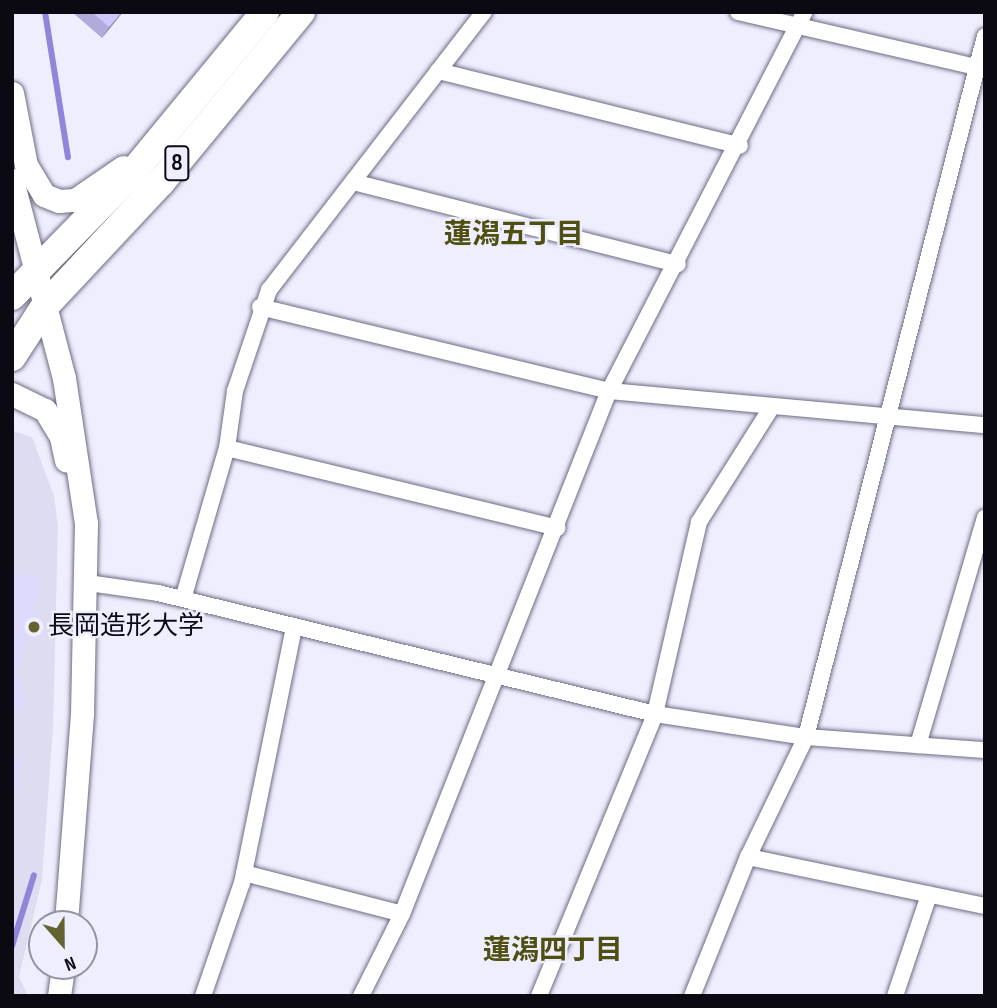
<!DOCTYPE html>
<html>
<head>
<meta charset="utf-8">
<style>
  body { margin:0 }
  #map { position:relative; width:997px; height:1008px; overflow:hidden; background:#efeefe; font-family:"Sofia Sans Condensed","Noto Sans JP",sans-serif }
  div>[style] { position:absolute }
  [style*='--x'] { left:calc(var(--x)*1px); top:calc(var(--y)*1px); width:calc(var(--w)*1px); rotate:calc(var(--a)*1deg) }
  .built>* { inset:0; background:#dddcf1 }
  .green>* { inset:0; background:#dcdbfc }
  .stream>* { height:6px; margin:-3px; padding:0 3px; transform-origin:3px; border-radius:3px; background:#9086d9 }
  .roads { filter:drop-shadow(0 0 2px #6d6c83) drop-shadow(0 0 2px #6d6c83) }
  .street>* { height:16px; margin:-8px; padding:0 8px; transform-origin:8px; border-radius:8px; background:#fff }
  .secondary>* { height:23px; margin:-11.5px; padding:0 11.5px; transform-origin:11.5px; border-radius:11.5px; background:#fff }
  .highway>* { height:28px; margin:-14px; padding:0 14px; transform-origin:14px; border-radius:14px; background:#fff }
  .wall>* { inset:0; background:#afacda }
  .shaded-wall>* { inset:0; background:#8f8cb1 }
  .building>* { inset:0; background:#ccc8fd }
  .dots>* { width:19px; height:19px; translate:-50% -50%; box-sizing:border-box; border:4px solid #efeefe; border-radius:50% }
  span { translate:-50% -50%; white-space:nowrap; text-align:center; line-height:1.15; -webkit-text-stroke:5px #efeefe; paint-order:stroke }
  .shield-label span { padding:2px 5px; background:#efeefe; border:2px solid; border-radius:5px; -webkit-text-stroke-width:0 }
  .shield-label { font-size:24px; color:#0b0a13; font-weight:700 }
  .poi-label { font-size:26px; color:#0b0a13 }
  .left { translate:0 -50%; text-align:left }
  .neighbourhood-label { font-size:28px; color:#504f12; font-weight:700 }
  .frame { position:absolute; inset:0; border:14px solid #0b0a13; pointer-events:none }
  .north { position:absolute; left:28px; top:910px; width:70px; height:70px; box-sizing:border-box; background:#efeefe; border:2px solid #9493a0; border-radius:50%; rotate:159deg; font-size:19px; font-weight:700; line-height:28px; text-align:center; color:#0b0a13 }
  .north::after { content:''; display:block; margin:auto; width:24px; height:32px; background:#646330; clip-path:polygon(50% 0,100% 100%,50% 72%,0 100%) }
</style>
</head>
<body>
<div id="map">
  <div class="built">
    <div style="clip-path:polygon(12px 431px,32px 437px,54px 496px,58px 526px,53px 728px,42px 880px,19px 977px,28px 996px,12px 996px)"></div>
  </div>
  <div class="green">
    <div style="clip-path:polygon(32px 573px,41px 583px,18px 673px,25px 701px,20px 711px,12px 709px,12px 575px)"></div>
    <div style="clip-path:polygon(14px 751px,21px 761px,19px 786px,12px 795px)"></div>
  </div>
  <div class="stream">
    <div style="--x:45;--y:12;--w:147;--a:81"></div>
    <div style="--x:12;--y:946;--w:74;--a:-72.8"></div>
  </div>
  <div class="roads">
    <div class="street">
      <div style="--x:738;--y:12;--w:253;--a:13"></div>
      <div style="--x:438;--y:71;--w:311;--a:13.9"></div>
      <div style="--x:353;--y:182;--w:335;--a:14.2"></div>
      <div style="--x:260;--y:307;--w:359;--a:13.5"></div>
      <div style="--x:609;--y:391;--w:378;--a:5.2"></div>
      <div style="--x:227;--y:448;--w:340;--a:13.6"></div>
      <div style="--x:88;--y:583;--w:71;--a:8.1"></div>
      <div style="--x:158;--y:593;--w:512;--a:13.68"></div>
      <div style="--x:655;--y:714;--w:153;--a:8.7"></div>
      <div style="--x:806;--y:737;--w:179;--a:4.2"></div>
      <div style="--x:183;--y:599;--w:157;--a:-73.8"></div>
      <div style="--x:227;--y:448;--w:58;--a:-82"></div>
      <div style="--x:235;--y:391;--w:107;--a:-71.4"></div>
      <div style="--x:269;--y:290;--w:351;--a:-52.3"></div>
      <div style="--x:918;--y:745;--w:237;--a:-73.6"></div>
      <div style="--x:748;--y:857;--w:242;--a:11.7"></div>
      <div style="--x:244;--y:873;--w:163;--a:14.5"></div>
      <div style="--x:203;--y:996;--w:120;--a:-71"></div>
      <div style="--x:242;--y:883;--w:261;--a:-78.5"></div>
      <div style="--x:361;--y:996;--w:92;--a:-63.4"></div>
      <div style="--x:402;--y:914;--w:562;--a:-68.41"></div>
      <div style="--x:609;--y:391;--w:427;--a:-62.7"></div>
      <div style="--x:539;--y:996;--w:305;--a:-67.6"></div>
      <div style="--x:655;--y:714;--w:197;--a:-77.1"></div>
      <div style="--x:699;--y:522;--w:135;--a:-57.7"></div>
      <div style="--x:692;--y:996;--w:150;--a:-68.1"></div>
      <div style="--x:748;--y:857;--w:133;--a:-64.2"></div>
      <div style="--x:806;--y:737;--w:723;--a:-75.68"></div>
      <div style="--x:895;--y:996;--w:107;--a:-71.4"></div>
    </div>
    <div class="secondary">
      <div style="--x:12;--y:93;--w:73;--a:79"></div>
      <div style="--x:26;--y:165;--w:35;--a:59"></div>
      <div style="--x:44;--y:195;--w:16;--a:22"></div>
      <div style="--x:59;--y:201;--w:16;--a:-4"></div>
      <div style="--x:75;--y:200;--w:58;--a:-34.5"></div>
      <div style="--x:12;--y:180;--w:205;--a:75.3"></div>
      <div style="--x:64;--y:378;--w:147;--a:81.4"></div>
      <div style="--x:86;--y:523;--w:191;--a:91.2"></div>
      <div style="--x:82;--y:714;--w:211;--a:94.4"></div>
      <div style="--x:12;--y:394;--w:37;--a:26"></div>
      <div style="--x:45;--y:410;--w:31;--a:59"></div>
      <div style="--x:61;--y:437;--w:24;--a:78"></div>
      <div style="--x:59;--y:996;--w:30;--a:-82"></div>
    </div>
    <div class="highway">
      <div style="--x:12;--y:296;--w:175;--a:-45.7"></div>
      <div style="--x:134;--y:171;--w:206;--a:-50.5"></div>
      <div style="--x:12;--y:357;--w:61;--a:-57.1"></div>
      <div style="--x:45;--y:306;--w:170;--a:-46.9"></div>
      <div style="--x:161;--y:182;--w:220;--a:-50.5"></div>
    </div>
  </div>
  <div class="wall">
    <div style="clip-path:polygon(72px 12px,123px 12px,102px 38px)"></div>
  </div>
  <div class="shaded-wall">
    <div style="clip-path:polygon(122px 12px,123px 12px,102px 38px,109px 27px)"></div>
  </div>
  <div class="building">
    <div style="clip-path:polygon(92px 12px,122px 12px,109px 27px)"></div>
  </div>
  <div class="dots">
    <div style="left:34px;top:627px;background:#646330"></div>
  </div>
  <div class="shield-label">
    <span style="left:177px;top:163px">8</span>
  </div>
  <div class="poi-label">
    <span class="left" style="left:48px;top:627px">長岡造形大学</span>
  </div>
  <div class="neighbourhood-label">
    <span style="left:514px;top:235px">蓮潟五丁目</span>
    <span style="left:553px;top:951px">蓮潟四丁目</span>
  </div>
  <div class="frame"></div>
  <div class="north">N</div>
</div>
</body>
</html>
